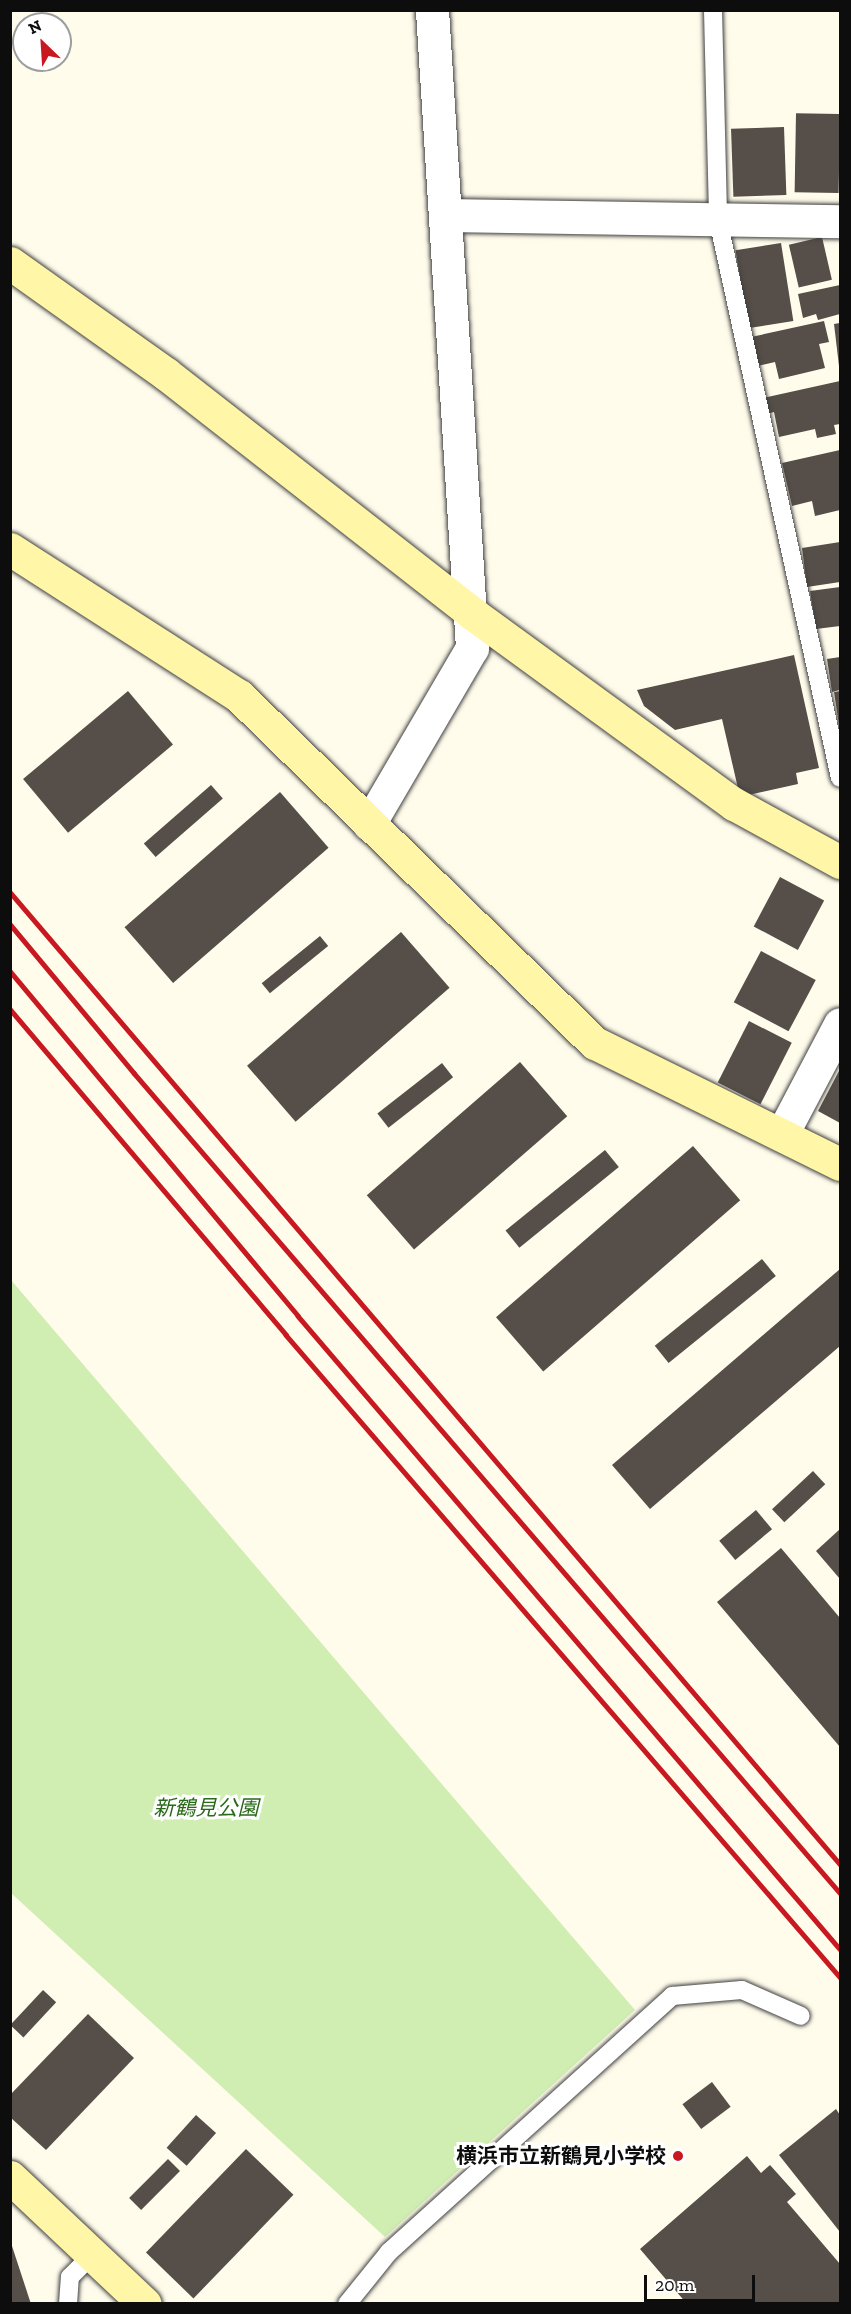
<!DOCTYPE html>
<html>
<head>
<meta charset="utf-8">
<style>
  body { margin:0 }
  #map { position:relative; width:851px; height:2314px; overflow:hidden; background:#fffcec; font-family:"Zilla Slab","Noto Sans JP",serif }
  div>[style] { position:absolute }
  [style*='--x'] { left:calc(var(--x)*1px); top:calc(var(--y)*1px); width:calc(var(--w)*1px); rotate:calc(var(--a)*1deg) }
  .green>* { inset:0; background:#d0edb2 }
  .building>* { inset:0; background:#564e48; transform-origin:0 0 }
  .roads { filter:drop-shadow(0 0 2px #404040) drop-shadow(0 0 2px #404040) }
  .lane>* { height:18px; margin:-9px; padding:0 9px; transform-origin:9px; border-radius:9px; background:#fff }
  .street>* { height:33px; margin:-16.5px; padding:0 16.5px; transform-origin:16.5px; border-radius:16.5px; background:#fff }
  .secondary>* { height:33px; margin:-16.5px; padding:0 16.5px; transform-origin:16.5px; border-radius:16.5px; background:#fff6a7 }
  .rail>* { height:4.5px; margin:-2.25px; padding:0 2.25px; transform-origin:2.25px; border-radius:2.25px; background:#c81920 }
  .dots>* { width:16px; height:16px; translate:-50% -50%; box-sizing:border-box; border:3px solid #fff; border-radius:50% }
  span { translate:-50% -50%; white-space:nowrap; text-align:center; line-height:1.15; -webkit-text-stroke:6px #fff; paint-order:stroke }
  .park-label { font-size:21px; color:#286a18; font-style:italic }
  .poi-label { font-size:21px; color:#0d0d0d; font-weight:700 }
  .right { translate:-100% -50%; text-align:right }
  .frame { position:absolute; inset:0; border:12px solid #0d0d0d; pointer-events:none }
  .north { position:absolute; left:12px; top:12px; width:60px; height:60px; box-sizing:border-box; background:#fff; border:2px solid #9e9e9e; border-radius:50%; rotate:335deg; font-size:16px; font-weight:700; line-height:24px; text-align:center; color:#0d0d0d }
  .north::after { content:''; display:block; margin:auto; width:21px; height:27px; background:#c81920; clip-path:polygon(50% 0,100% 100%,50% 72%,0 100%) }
  .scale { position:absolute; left:644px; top:2275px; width:111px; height:27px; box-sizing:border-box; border:3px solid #0d0d0d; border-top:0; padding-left:8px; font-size:18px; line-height:21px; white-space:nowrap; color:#0d0d0d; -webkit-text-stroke:4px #fff; paint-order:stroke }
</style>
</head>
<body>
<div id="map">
  <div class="green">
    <div style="clip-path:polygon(11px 1280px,635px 2010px,385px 2237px,11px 1893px)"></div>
  </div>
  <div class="building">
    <div style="left:840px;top:114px;width:79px;height:44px;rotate:91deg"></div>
    <div style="left:784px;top:127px;width:68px;height:53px;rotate:88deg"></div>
    <div style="left:822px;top:237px;width:44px;height:34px;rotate:77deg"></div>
    <div style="left:781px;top:243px;width:79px;height:46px;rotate:81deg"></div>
    <div style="clip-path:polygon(840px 285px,840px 314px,818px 320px,816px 314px,803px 318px,798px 294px)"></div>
    <div style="clip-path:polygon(824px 321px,829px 342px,819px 344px,825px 368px,779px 379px,775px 362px,757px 366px,751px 337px)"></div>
    <div style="clip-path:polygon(840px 323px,840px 366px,839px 366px,834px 324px)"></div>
    <div style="clip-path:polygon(840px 381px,840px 424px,834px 425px,836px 434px,817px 438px,815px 429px,779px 437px,774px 412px,767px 414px,763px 398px)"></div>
    <div style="clip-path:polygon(840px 450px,840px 510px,815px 516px,812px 501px,792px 506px,782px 463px)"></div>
    <div style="clip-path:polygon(840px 542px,840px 582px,807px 587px,802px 548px)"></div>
    <div style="clip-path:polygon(840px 587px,840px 626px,816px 629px,810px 591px)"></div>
    <div style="clip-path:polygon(794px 655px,819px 768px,796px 773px,798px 784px,740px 797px,722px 719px,675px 730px,644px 706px,637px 690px)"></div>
    <div style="clip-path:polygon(840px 657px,840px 690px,832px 692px,827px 659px)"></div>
    <div style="left:128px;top:691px;width:70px;height:137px;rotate:50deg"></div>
    <div style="clip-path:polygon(840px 691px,840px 725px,839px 725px,834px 692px)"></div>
    <div style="left:211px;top:785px;width:18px;height:89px;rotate:49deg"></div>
    <div style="left:280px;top:792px;width:74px;height:206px;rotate:49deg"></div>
    <div style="left:780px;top:877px;width:50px;height:56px;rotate:28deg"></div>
    <div style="left:401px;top:932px;width:74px;height:204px;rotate:49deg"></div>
    <div style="left:320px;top:936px;width:13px;height:75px;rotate:51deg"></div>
    <div style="left:761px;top:951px;width:62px;height:58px;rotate:28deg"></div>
    <div style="left:749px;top:1021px;width:48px;height:69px;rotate:27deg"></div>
    <div style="left:520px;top:1062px;width:72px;height:203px;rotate:49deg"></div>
    <div style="left:442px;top:1063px;width:18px;height:82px;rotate:52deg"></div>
    <div style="clip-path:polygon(840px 1069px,840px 1123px,818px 1111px)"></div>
    <div style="left:693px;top:1146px;width:72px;height:261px;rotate:49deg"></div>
    <div style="left:605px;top:1150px;width:22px;height:128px;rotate:51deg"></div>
    <div style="left:762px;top:1259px;width:22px;height:138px;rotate:51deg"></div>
    <div style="clip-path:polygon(840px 1269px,840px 1346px,650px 1509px,612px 1465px)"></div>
    <div style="left:813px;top:1471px;width:18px;height:56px;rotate:47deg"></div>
    <div style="left:756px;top:1510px;width:25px;height:48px;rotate:50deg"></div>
    <div style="clip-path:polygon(840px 1529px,840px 1579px,816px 1551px)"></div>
    <div style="clip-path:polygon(781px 1548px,840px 1618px,840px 1747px,717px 1602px)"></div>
    <div style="left:43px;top:1990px;width:18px;height:48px;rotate:43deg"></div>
    <div style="clip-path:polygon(88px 2014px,134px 2058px,46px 2150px,10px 2117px,10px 2095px)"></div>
    <div style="left:712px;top:2082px;width:31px;height:37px;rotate:53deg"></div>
    <div style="clip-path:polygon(836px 2109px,840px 2115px,840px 2232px,779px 2155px)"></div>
    <div style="left:196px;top:2115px;width:27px;height:44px;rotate:42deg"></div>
    <div style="left:246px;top:2149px;width:66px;height:144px;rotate:44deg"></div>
    <div style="clip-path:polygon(747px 2156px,761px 2173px,770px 2165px,796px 2194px,787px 2202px,840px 2264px,840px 2304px,687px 2304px,640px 2249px)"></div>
    <div style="left:168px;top:2159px;width:17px;height:55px;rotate:45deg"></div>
    <div style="clip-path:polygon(10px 2243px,11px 2243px,31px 2304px,10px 2304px)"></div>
  </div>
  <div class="roads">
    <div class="lane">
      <div style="--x:713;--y:10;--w:210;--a:88.6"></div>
      <div style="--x:718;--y:220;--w:571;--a:77.67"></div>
      <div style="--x:68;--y:2304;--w:27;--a:-86"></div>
      <div style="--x:70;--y:2277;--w:33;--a:-45"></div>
      <div style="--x:347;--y:2304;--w:67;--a:-51.1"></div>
      <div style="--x:389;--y:2252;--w:382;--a:-42.1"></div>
      <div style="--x:672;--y:1996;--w:70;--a:-4.9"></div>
      <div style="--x:742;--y:1990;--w:64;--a:23.8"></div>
    </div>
    <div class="street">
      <div style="--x:446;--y:215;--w:394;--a:0.9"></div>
      <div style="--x:369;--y:824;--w:204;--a:-59.7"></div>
      <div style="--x:472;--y:648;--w:639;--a:-93.59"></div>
      <div style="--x:782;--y:1134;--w:124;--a:-62.2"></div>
    </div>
    <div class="secondary">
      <div style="--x:10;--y:263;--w:191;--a:35.4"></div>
      <div style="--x:166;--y:374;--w:390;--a:38"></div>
      <div style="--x:473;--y:614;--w:323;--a:36.1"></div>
      <div style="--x:734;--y:804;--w:121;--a:28.7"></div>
      <div style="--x:10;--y:549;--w:272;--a:32.7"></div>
      <div style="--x:239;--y:696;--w:497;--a:44.3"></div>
      <div style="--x:595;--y:1043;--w:273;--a:26.3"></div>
      <div style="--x:10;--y:2177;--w:185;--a:43.3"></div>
    </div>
  </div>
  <div class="rail">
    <div style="--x:10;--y:892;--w:1278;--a:49.51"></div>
    <div style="--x:10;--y:924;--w:194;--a:50.2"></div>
    <div style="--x:134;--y:1073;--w:1082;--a:49.27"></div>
    <div style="--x:10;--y:971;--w:449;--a:50.1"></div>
    <div style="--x:298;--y:1316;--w:833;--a:49.43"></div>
    <div style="--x:10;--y:1009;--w:427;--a:49.7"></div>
    <div style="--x:286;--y:1335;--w:848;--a:49.21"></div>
  </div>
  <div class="dots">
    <div style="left:678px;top:2156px;background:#c81920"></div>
  </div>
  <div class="park-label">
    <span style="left:206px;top:1808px">新鶴見公園</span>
  </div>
  <div class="poi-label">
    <span class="right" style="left:666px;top:2156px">横浜市立新鶴見小学校</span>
  </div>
  <div class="frame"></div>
  <div class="north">N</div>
  <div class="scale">20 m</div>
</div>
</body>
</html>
